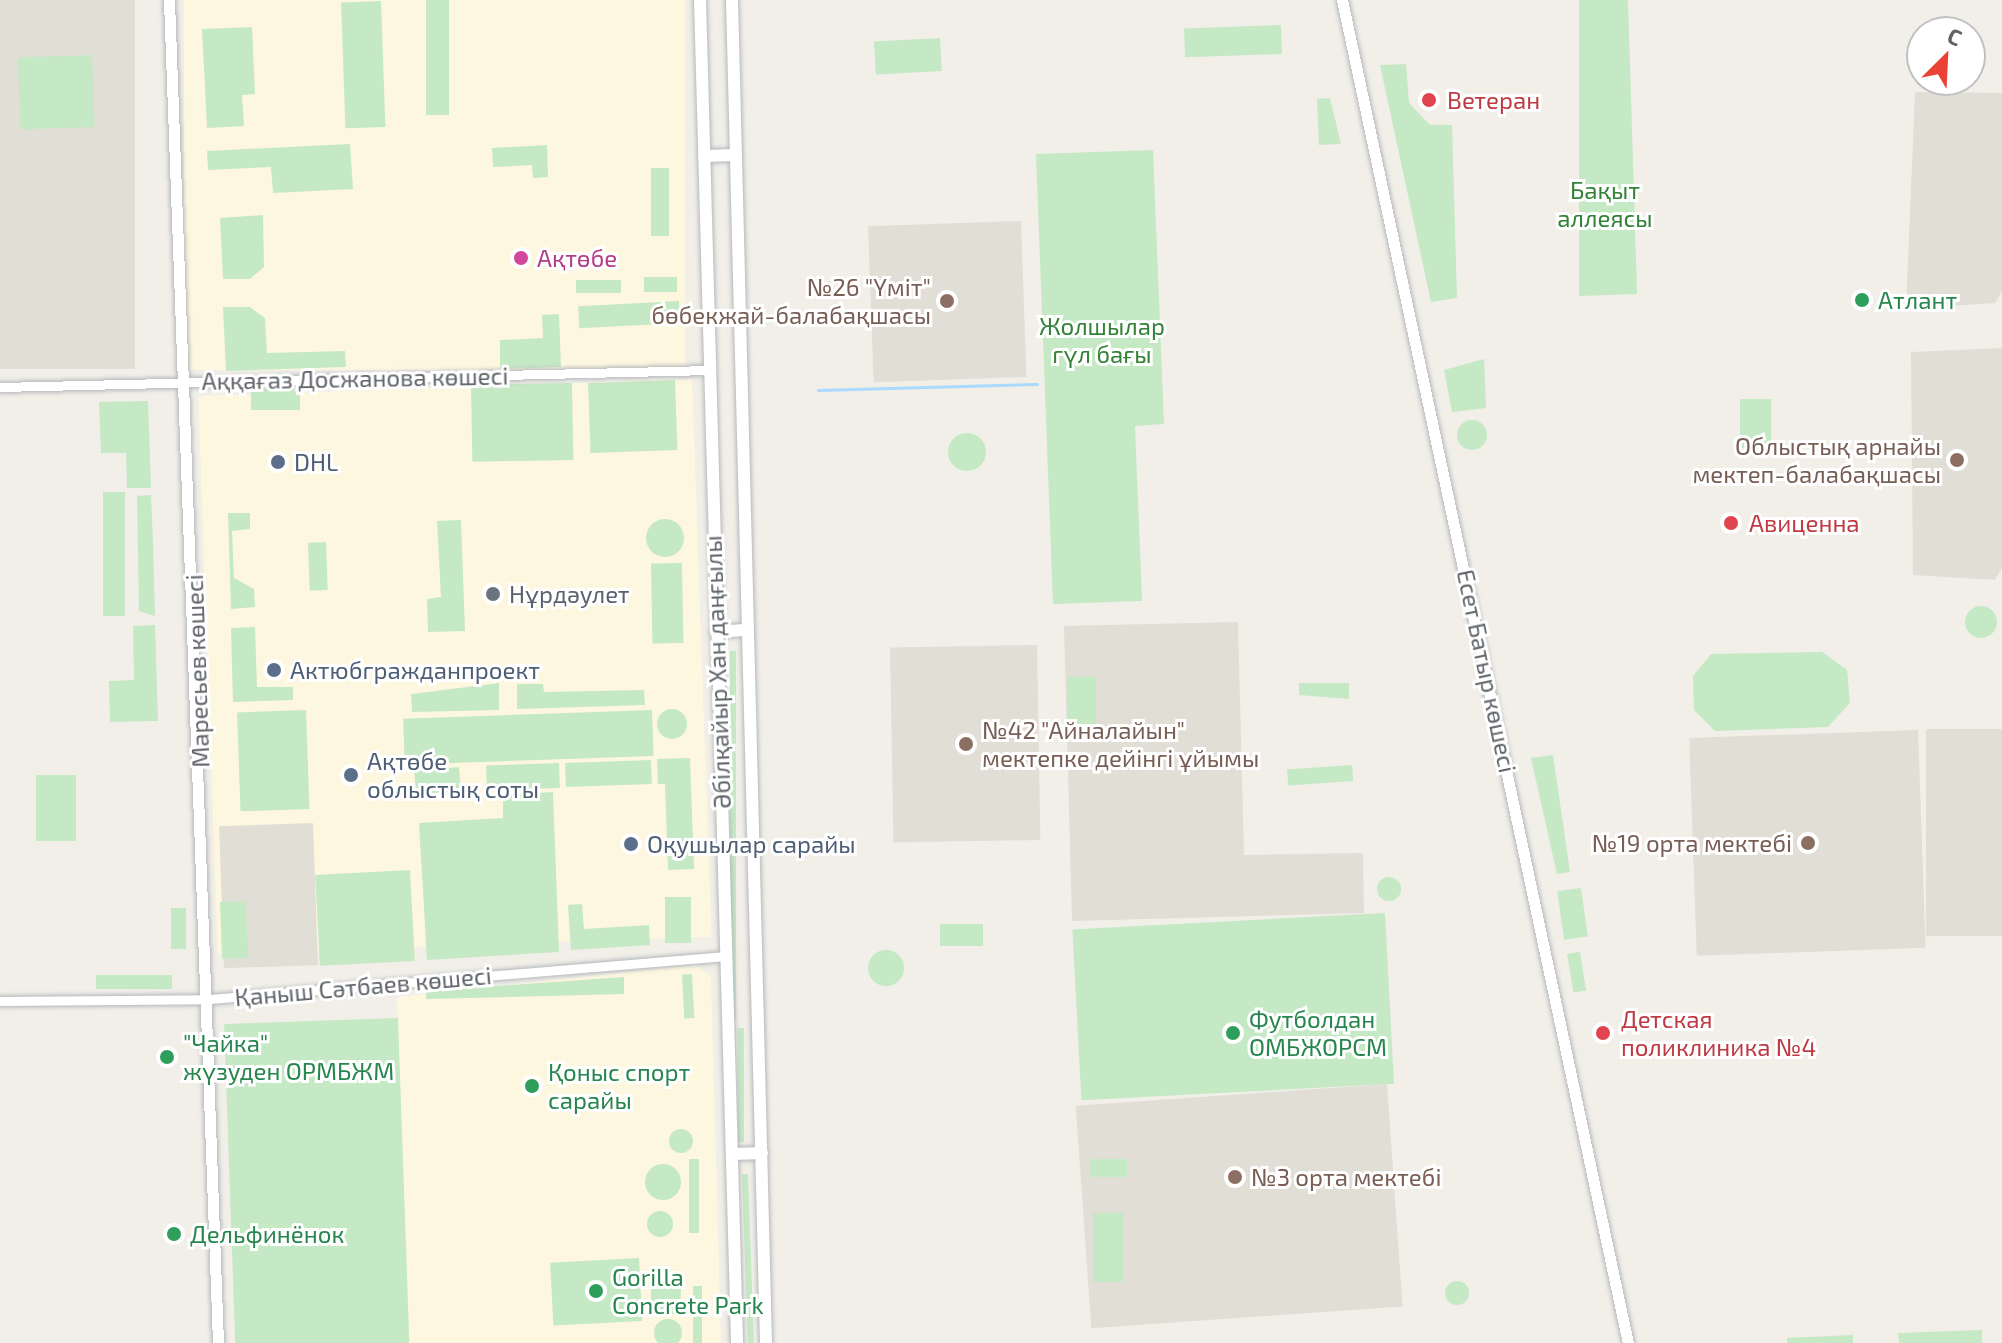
<!DOCTYPE html>
<html>
<head>
<meta charset="utf-8">
<style>
  body { margin:0 }
  #map { position:relative; width:2002px; height:1343px; overflow:hidden; background:#f1efe8; font-family:"Exo 2",sans-serif }
  div>[style] { position:absolute }
  [style*='--x'] { left:calc(var(--x)*1px); top:calc(var(--y)*1px); width:calc(var(--w)*1px); rotate:calc(var(--a)*1deg) }
  .commercial>* { inset:0; background:#fef7e0; transform-origin:0 0 }
  .education>* { inset:0; background:#e1ded6; transform-origin:0 0 }
  .green>* { inset:0; background:#c5e8c5; transform-origin:0 0 }
  .round { border-radius:50% }
  .stream>* { height:3px; margin:-1.5px; padding:0 1.5px; transform-origin:1.5px; border-radius:1.5px; background:#aadaff }
  .roads { filter:drop-shadow(0 0 2px #b5b8bc) drop-shadow(0 0 2px #b5b8bc) }
  .minor>* { height:9px; margin:-4.5px; padding:0 4.5px; transform-origin:4.5px; border-radius:4.5px; background:#fff }
  .tertiary>* { height:11px; margin:-5.5px; padding:0 5.5px; transform-origin:5.5px; border-radius:5.5px; background:#fff }
  .secondary>* { height:12px; margin:-6px; padding:0 6px; transform-origin:6px; border-radius:6px; background:#fff }
  .dots>* { width:22px; height:22px; translate:-50% -50%; box-sizing:border-box; border:4px solid #fff; border-radius:50% }
  span { translate:-50% -50%; white-space:nowrap; text-align:center; line-height:1.15; -webkit-text-stroke:6px #fff; paint-order:stroke }
  .health-label { font-size:24px; color:#be3a42 }
  .left { translate:0 -50%; text-align:left }
  .park-label { font-size:24px; color:#348238 }
  .hotel-label { font-size:24px; color:#b23c85 }
  .education-label { font-size:24px; color:#785e54 }
  .right { translate:-100% -50%; text-align:right }
  .leisure-label { font-size:24px; color:#27864d }
  .street-label { font-size:24px; color:#5f6368 }
  .service-label { font-size:24px; color:#4e5e75 }
  .worship-label { font-size:24px; color:#5b616d }
  .north { position:absolute; left:1906px; top:16px; width:80px; height:80px; box-sizing:border-box; background:#fff; border:2px solid #bfc1c3; border-radius:50%; rotate:24deg; font-size:22px; font-weight:700; line-height:32px; text-align:center; color:#5f6368 }
  .north::after { content:''; display:block; margin:auto; width:28px; height:36px; background:#ea4335; clip-path:polygon(50% 0,100% 100%,50% 72%,0 100%) }
</style>
</head>
<body>
<div id="map">
  <div class="commercial">
    <div style="left:184px;top:0;width:501px;height:370px"></div>
    <div style="left:692px;top:379px;width:558px;height:494px;rotate:88deg"></div>
    <div style="clip-path:polygon(695px 965px,711px 977px,721px 1343px,407px 1343px,397px 997px)"></div>
  </div>
  <div class="education">
    <div style="left:0;top:0;width:135px;height:369px"></div>
    <div style="clip-path:polygon(1915px 92px,2002px 93px,2002px 291px,1995px 303px,1906px 309px)"></div>
    <div style="left:1021px;top:221px;width:156px;height:153px;rotate:88deg"></div>
    <div style="clip-path:polygon(2002px 348px,2002px 568px,1995px 580px,1913px 575px,1911px 352px)"></div>
    <div style="clip-path:polygon(1238px 622px,1244px 855px,1363px 853px,1364px 913px,1072px 921px,1064px 626px)"></div>
    <div style="left:1037px;top:645px;width:195px;height:147px;rotate:89deg"></div>
    <div style="left:2002px;top:729px;width:207px;height:76px;rotate:90deg"></div>
    <div style="left:1918px;top:730px;width:218px;height:229px;rotate:88deg"></div>
    <div style="left:313px;top:823px;width:142px;height:94px;rotate:88deg"></div>
    <div style="left:1387px;top:1084px;width:223px;height:312px;rotate:86deg"></div>
  </div>
  <div class="green">
    <div style="left:426px;top:0;width:23px;height:115px"></div>
    <div style="clip-path:polygon(1579px 0,1628px 0,1637px 294px,1579px 296px)"></div>
    <div style="left:381px;top:1px;width:126px;height:40px;rotate:88deg"></div>
    <div style="left:1281px;top:25px;width:29px;height:97px;rotate:88deg"></div>
    <div style="clip-path:polygon(252px 27px,255px 94px,242px 95px,244px 126px,207px 128px,202px 29px)"></div>
    <div style="left:940px;top:38px;width:33px;height:66px;rotate:87deg"></div>
    <div style="left:92px;top:55px;width:72px;height:74px;rotate:88deg"></div>
    <div style="clip-path:polygon(1406px 64px,1409px 103px,1430px 125px,1452px 125px,1457px 298px,1431px 302px,1380px 65px)"></div>
    <div style="clip-path:polygon(1330px 98px,1341px 144px,1319px 145px,1317px 99px)"></div>
    <div style="clip-path:polygon(350px 144px,353px 189px,273px 193px,271px 167px,208px 170px,207px 151px)"></div>
    <div style="clip-path:polygon(547px 145px,548px 177px,533px 178px,532px 165px,493px 167px,492px 148px)"></div>
    <div style="clip-path:polygon(1153px 150px,1164px 424px,1135px 426px,1142px 601px,1053px 604px,1036px 154px)"></div>
    <div style="left:651px;top:168px;width:18px;height:68px"></div>
    <div style="clip-path:polygon(263px 215px,264px 267px,250px 279px,223px 279px,220px 218px)"></div>
    <div style="left:677px;top:277px;width:15px;height:33px;rotate:90deg"></div>
    <div style="left:621px;top:280px;width:13px;height:45px;rotate:90deg"></div>
    <div style="left:679px;top:301px;width:22px;height:101px;rotate:87deg"></div>
    <div style="clip-path:polygon(223px 307px,250px 307px,265px 318px,267px 353px,345px 351px,346px 367px,226px 371px)"></div>
    <div style="clip-path:polygon(559px 314px,561px 367px,500px 369px,500px 340px,543px 338px,542px 315px)"></div>
    <div style="clip-path:polygon(1484px 359px,1486px 408px,1452px 412px,1444px 370px)"></div>
    <div style="left:675px;top:380px;width:70px;height:87px;rotate:88deg"></div>
    <div style="left:572px;top:383px;width:77px;height:101px;rotate:89deg"></div>
    <div style="left:300px;top:389px;width:21px;height:49px;rotate:90deg"></div>
    <div style="left:1740px;top:399px;width:31px;height:49px"></div>
    <div style="clip-path:polygon(148px 401px,151px 488px,127px 488px,126px 453px,101px 453px,99px 402px)"></div>
    <div class="round" style="left:1457px;top:420px;width:30px;height:30px"></div>
    <div class="round" style="left:948px;top:433px;width:38px;height:38px"></div>
    <div style="left:103px;top:492px;width:22px;height:124px"></div>
    <div style="clip-path:polygon(151px 495px,153px 544px,155px 616px,139px 611px,137px 496px)"></div>
    <div style="clip-path:polygon(228px 513px,250px 513px,250px 529px,232px 531px,234px 578px,254px 589px,255px 607px,231px 609px)"></div>
    <div class="round" style="left:646px;top:519px;width:38px;height:38px"></div>
    <div style="clip-path:polygon(461px 520px,465px 631px,428px 632px,427px 599px,441px 597px,437px 521px)"></div>
    <div style="left:326px;top:542px;width:48px;height:18px;rotate:88deg"></div>
    <div style="left:682px;top:563px;width:80px;height:31px;rotate:89deg"></div>
    <div class="round" style="left:1965px;top:606px;width:32px;height:32px"></div>
    <div style="clip-path:polygon(155px 625px,158px 721px,110px 722px,109px 681px,134px 680px,133px 626px)"></div>
    <div style="clip-path:polygon(255px 627px,257px 687px,293px 687px,293px 700px,233px 702px,231px 628px)"></div>
    <div style="left:730px;top:651px;width:6px;height:367px"></div>
    <div style="clip-path:polygon(1822px 652px,1847px 670px,1850px 703px,1828px 727px,1715px 731px,1694px 710px,1693px 676px,1711px 654px)"></div>
    <div style="left:1067px;top:677px;width:29px;height:55px"></div>
    <div style="clip-path:polygon(499px 683px,499px 710px,412px 712px,411px 694px)"></div>
    <div style="clip-path:polygon(1299px 683px,1349px 683px,1349px 699px,1299px 695px)"></div>
    <div style="clip-path:polygon(517px 684px,543px 684px,544px 692px,644px 690px,645px 705px,517px 709px)"></div>
    <div class="round" style="left:657px;top:709px;width:30px;height:30px"></div>
    <div style="left:306px;top:710px;width:99px;height:69px;rotate:88deg"></div>
    <div style="left:652px;top:710px;width:46px;height:249px;rotate:88deg"></div>
    <div style="clip-path:polygon(1553px 755px,1570px 872px,1557px 874px,1531px 758px)"></div>
    <div style="clip-path:polygon(690px 758px,694px 869px,668px 870px,665px 784px,658px 784px,657px 759px)"></div>
    <div style="left:651px;top:760px;width:24px;height:86px;rotate:88deg"></div>
    <div style="left:559px;top:763px;width:25px;height:73px;rotate:88deg"></div>
    <div style="left:1352px;top:765px;width:16px;height:65px;rotate:86deg"></div>
    <div style="left:459px;top:767px;width:24px;height:45px;rotate:85deg"></div>
    <div style="left:36px;top:775px;width:40px;height:66px"></div>
    <div style="clip-path:polygon(553px 792px,559px 952px,427px 960px,419px 823px,503px 818px,503px 795px)"></div>
    <div style="left:410px;top:870px;width:91px;height:95px;rotate:87deg"></div>
    <div class="round" style="left:1377px;top:877px;width:24px;height:24px"></div>
    <div style="left:1581px;top:888px;width:49px;height:24px;rotate:82deg"></div>
    <div style="left:665px;top:897px;width:26px;height:46px"></div>
    <div style="left:246px;top:901px;width:57px;height:26px;rotate:88deg"></div>
    <div style="clip-path:polygon(582px 904px,584px 929px,649px 925px,650px 945px,571px 950px,568px 905px)"></div>
    <div style="left:171px;top:908px;width:15px;height:41px"></div>
    <div style="left:1385px;top:913px;width:171px;height:313px;rotate:87deg"></div>
    <div style="left:983px;top:924px;width:22px;height:43px;rotate:90deg"></div>
    <div class="round" style="left:868px;top:950px;width:36px;height:36px"></div>
    <div style="left:1580px;top:952px;width:39px;height:13px;rotate:81deg"></div>
    <div style="left:692px;top:974px;width:44px;height:10px;rotate:87deg"></div>
    <div style="left:172px;top:975px;width:14px;height:76px;rotate:90deg"></div>
    <div style="clip-path:polygon(624px 977px,624px 994px,426px 999px,426px 991px)"></div>
    <div style="left:398px;top:1018px;width:325px;height:174px;rotate:88deg"></div>
    <div style="left:738px;top:1028px;width:6px;height:114px"></div>
    <div class="round" style="left:669px;top:1129px;width:24px;height:24px"></div>
    <div style="left:689px;top:1159px;width:10px;height:74px"></div>
    <div style="left:1127px;top:1159px;width:18px;height:37px;rotate:90deg"></div>
    <div class="round" style="left:645px;top:1164px;width:36px;height:36px"></div>
    <div style="left:748px;top:1174px;width:169px;height:6px;rotate:88deg"></div>
    <div class="round" style="left:647px;top:1211px;width:26px;height:26px"></div>
    <div style="left:1093px;top:1213px;width:30px;height:69px"></div>
    <div style="left:639px;top:1258px;width:63px;height:89px;rotate:87deg"></div>
    <div class="round" style="left:1445px;top:1281px;width:24px;height:24px"></div>
    <div style="clip-path:polygon(651px 1282px,681px 1288px,680px 1314px,651px 1313px)"></div>
    <div style="left:693px;top:1286px;width:9px;height:57px"></div>
    <div class="round" style="left:654px;top:1319px;width:28px;height:28px"></div>
    <div style="clip-path:polygon(1982px 1330px,1982px 1343px,1899px 1343px,1898px 1333px)"></div>
    <div style="clip-path:polygon(1853px 1335px,1853px 1343px,1787px 1343px,1787px 1338px)"></div>
  </div>
  <div class="stream">
    <div style="--x:818;--y:390;--w:219;--a:-1.6"></div>
  </div>
  <div class="roads">
    <div class="minor">
      <div style="--x:0;--y:387;--w:709;--a:-1.37"></div>
      <div style="--x:0;--y:1001;--w:210;--a:-0.5"></div>
      <div style="--x:210;--y:999;--w:518;--a:-4.76"></div>
    </div>
    <div class="tertiary">
      <div style="--x:169;--y:0;--w:1344;--a:87.91"></div>
      <div style="--x:1342;--y:0;--w:1373;--a:77.98"></div>
    </div>
    <div class="secondary">
      <div style="--x:700;--y:0;--w:1344;--a:88.42"></div>
      <div style="--x:732;--y:0;--w:1343;--a:88.55"></div>
      <div style="--x:704;--y:156;--w:31;--a:-2"></div>
      <div style="--x:716;--y:632;--w:31;--a:-4"></div>
      <div style="--x:732;--y:1154;--w:30;--a:-2"></div>
    </div>
  </div>
  <div class="dots">
    <div style="left:1429px;top:100px;background:#e0444e"></div>
    <div style="left:521px;top:258px;background:#d1479c"></div>
    <div style="left:1862px;top:300px;background:#2e9e5b"></div>
    <div style="left:947px;top:301px;background:#8d6e63"></div>
    <div style="left:1957px;top:460px;background:#8d6e63"></div>
    <div style="left:278px;top:462px;background:#5c6f8a"></div>
    <div style="left:1731px;top:523px;background:#e0444e"></div>
    <div style="left:493px;top:594px;background:#6b7280"></div>
    <div style="left:274px;top:670px;background:#5c6f8a"></div>
    <div style="left:966px;top:744px;background:#8d6e63"></div>
    <div style="left:351px;top:775px;background:#5c6f8a"></div>
    <div style="left:1808px;top:843px;background:#8d6e63"></div>
    <div style="left:631px;top:844px;background:#5c6f8a"></div>
    <div style="left:1233px;top:1033px;background:#2e9e5b"></div>
    <div style="left:1603px;top:1033px;background:#e0444e"></div>
    <div style="left:167px;top:1057px;background:#2e9e5b"></div>
    <div style="left:532px;top:1086px;background:#2e9e5b"></div>
    <div style="left:1235px;top:1177px;background:#8d6e63"></div>
    <div style="left:174px;top:1234px;background:#2e9e5b"></div>
    <div style="left:596px;top:1291px;background:#2e9e5b"></div>
  </div>
  <div class="health-label">
    <span class="left" style="left:1447px;top:100px">Ветеран</span>
    <span class="left" style="left:1749px;top:523px">Авиценна</span>
    <span class="left" style="left:1621px;top:1033px">Детская<br>поликлиника №4</span>
  </div>
  <div class="park-label">
    <span style="left:1605px;top:204px">Бақыт<br>аллеясы</span>
    <span style="left:1102px;top:340px">Жолшылар<br>гүл бағы</span>
  </div>
  <div class="hotel-label">
    <span class="left" style="left:537px;top:258px">Ақтөбе</span>
  </div>
  <div class="education-label">
    <span class="right" style="left:931px;top:301px">№26 "Үміт"<br>бөбекжай-балабақшасы</span>
    <span class="right" style="left:1941px;top:460px">Облыстық арнайы<br>мектеп-балабақшасы</span>
    <span class="left" style="left:982px;top:744px">№42 "Айналайын"<br>мектепке дейінгі ұйымы</span>
    <span class="right" style="left:1792px;top:843px">№19 орта мектебі</span>
    <span class="left" style="left:1251px;top:1177px">№3 орта мектебі</span>
  </div>
  <div class="leisure-label">
    <span class="left" style="left:1878px;top:300px">Атлант</span>
    <span class="left" style="left:1249px;top:1033px">Футболдан<br>ОМБЖОРСМ</span>
    <span class="left" style="left:183px;top:1057px">"Чайка"<br>жүзуден ОРМБЖМ</span>
    <span class="left" style="left:548px;top:1086px">Қоныс спорт<br>сарайы</span>
    <span class="left" style="left:190px;top:1234px">Дельфинёнок</span>
    <span class="left" style="left:612px;top:1291px">Gorilla<br>Concrete Park</span>
  </div>
  <div class="street-label">
    <span style="left:355px;top:378px;rotate:-1deg">Аққағаз Досжанова көшесі</span>
    <span style="left:197px;top:671px;rotate:-92deg">Маресьев көшесі</span>
    <span style="left:1487px;top:671px;rotate:78deg">Есет Батыр көшесі</span>
    <span style="left:717px;top:672px;rotate:-92deg">Әбілқайыр Хан даңғылы</span>
    <span style="left:363px;top:986px;rotate:-5deg">Қаныш Сәтбаев көшесі</span>
  </div>
  <div class="service-label">
    <span class="left" style="left:294px;top:462px">DHL</span>
    <span class="left" style="left:290px;top:670px">Актюбгражданпроект</span>
    <span class="left" style="left:367px;top:775px">Ақтөбе<br>облыстық соты</span>
    <span class="left" style="left:647px;top:844px">Оқушылар сарайы</span>
  </div>
  <div class="worship-label">
    <span class="left" style="left:509px;top:594px">Нұрдәулет</span>
  </div>
  <div class="north">С</div>
</div>
</body>
</html>
